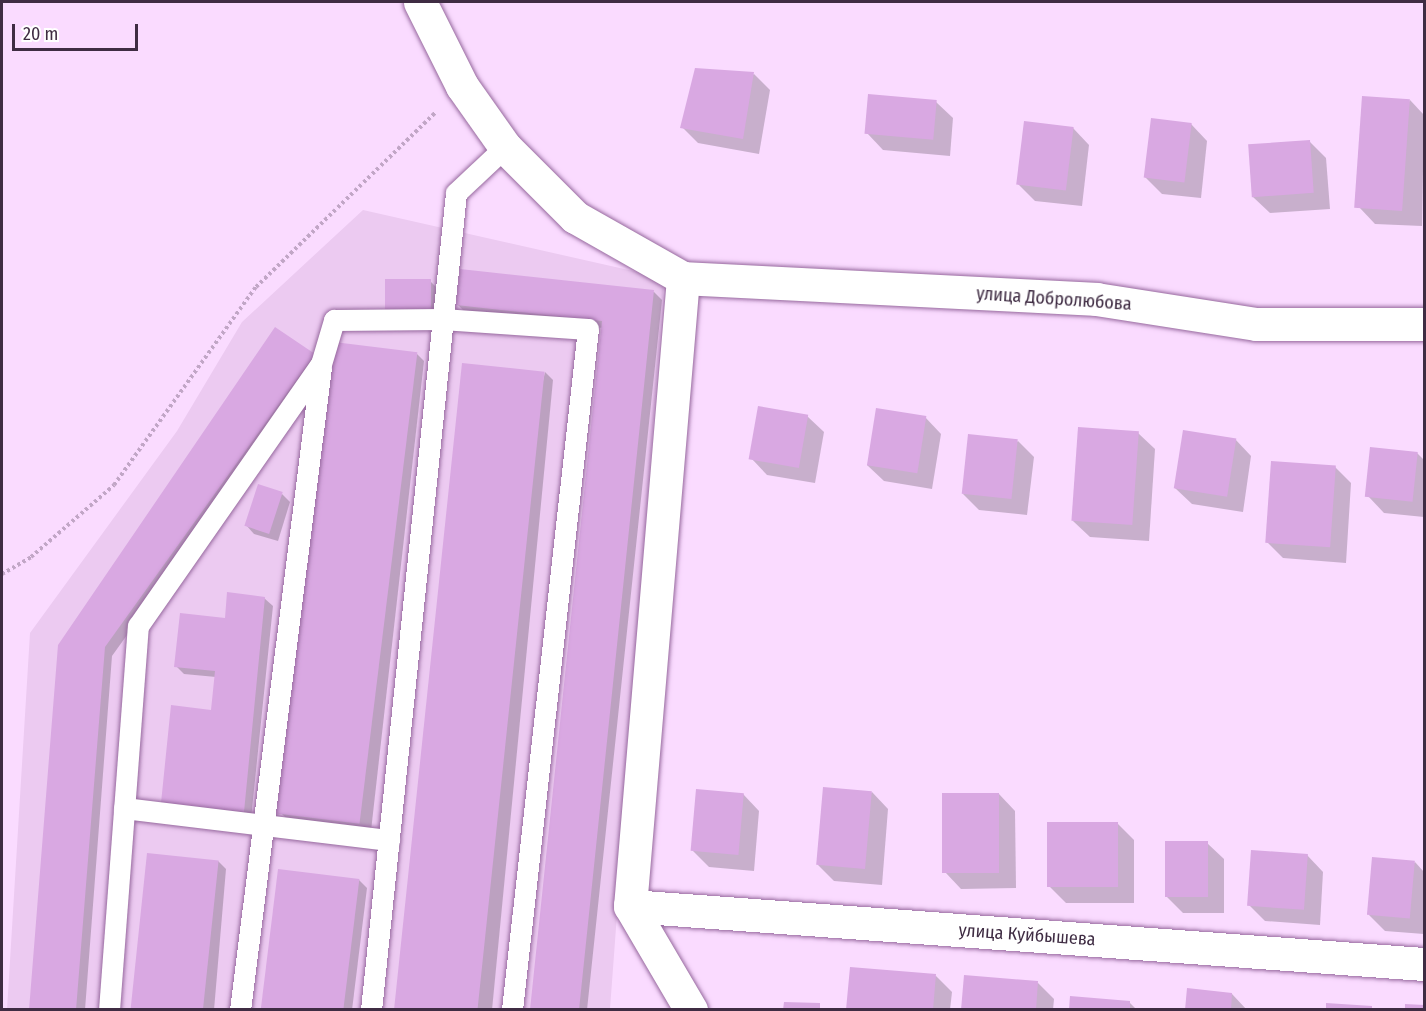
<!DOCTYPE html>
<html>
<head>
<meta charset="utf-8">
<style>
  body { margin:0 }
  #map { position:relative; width:1426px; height:1011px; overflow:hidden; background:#fadbff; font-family:"Fira Sans Condensed",sans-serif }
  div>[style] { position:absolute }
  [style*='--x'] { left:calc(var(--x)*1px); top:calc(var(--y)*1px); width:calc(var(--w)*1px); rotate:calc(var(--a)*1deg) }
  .built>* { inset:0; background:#eccaf1 }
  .shadow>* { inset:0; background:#0003 }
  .building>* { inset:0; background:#d9a8e2; transform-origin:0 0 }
  .path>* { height:4px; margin-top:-2px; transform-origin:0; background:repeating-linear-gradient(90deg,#c1a6c6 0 3px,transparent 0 6px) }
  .roads { filter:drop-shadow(0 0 2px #96689e) drop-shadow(0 0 2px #96689e) }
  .service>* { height:21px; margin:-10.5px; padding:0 10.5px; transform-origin:10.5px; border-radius:10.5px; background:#fff }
  .minor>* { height:33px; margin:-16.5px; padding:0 16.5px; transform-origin:16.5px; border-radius:16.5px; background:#fff }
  span { translate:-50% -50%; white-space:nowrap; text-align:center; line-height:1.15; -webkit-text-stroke:4.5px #fff; paint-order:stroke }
  .street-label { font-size:18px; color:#3f2c43 }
  .frame { position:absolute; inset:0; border:3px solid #3f2c43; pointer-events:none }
  .scale { position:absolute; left:12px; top:24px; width:126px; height:27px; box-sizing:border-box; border:3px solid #3f2c43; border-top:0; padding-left:8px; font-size:18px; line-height:21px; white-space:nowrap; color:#3f2c43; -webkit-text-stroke:4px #fff; paint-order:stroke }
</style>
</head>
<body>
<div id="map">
  <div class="built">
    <div style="clip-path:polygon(363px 210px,664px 278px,610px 1009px,7px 1010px,30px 633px,177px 431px,242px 322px)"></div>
  </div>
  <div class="shadow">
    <div style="clip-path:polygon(754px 74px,770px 90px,759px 154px,698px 143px,682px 127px)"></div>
    <div style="clip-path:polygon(1410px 100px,1424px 115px,1422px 226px,1375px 224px,1359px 207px)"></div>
    <div style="clip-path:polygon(936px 102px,953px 118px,950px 156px,883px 150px,867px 133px)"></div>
    <div style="clip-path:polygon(1191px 124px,1207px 141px,1201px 198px,1162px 194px,1145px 177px)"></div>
    <div style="clip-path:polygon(1073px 128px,1089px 145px,1082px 206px,1035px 201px,1018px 184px)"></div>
    <div style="clip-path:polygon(1310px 142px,1326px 158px,1330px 209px,1270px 213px,1253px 197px)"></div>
    <div style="clip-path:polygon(430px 281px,438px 289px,438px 319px,395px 319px)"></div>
    <div style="clip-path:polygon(654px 292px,662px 300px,587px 1010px,531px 1010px,603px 328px,466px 313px,458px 305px)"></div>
    <div style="clip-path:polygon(276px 329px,322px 363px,112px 656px,85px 1010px,31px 1010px,59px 646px)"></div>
    <div style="clip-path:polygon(416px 353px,424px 361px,371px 831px,290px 822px,282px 814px)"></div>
    <div style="clip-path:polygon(545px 372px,553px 380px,492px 1010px,401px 1010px)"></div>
    <div style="clip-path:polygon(807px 416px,824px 432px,815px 483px,767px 475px,751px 458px)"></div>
    <div style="clip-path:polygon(925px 417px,941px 434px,932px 489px,884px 481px,867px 465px)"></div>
    <div style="clip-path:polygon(1138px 433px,1155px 449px,1149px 541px,1090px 537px,1073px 521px)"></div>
    <div style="clip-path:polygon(1235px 439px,1251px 456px,1243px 512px,1192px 504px,1175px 488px)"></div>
    <div style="clip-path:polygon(1018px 441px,1034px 457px,1027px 515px,979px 510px,963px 494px)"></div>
    <div style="clip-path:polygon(1417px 453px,1424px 460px,1424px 517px,1384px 513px,1368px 496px)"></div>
    <div style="clip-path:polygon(1335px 467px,1351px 483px,1346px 563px,1283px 558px,1267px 542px)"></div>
    <div style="clip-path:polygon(282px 494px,290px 502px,278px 541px,254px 534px,246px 525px)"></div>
    <div style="clip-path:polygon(264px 598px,273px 606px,251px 819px,171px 810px,212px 711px,216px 677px,184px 674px,176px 666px)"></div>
    <div style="clip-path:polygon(872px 792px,888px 809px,882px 885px,834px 881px,818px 865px)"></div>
    <div style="clip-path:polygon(743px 794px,759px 811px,754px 871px,709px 867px,693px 851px)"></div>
    <div style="clip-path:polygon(999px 794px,1015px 811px,1016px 888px,961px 889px,945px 872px)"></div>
    <div style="clip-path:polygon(1117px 823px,1134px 840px,1134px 903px,1066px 903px,1050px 887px)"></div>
    <div style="clip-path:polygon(1207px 843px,1224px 859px,1224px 913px,1183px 913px,1167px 897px)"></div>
    <div style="clip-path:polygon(1307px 855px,1323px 872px,1320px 925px,1265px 921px,1249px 905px)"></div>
    <div style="clip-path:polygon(218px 861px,226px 869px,214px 1010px,135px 1010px)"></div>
    <div style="clip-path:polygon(1415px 862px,1424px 872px,1424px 934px,1385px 931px,1369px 915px)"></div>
    <div style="clip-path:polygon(359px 880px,367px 888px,352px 1010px,262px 1010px)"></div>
    <div style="clip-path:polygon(936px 976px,952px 992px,950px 1010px,848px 1010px)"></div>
    <div style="clip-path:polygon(1038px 983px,1054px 999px,1053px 1010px,963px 1010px)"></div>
    <div style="clip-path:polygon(1232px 994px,1247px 1010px,1186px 1010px)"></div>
    <div style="clip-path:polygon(1130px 1003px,1137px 1010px,1070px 1010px)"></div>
  </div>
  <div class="building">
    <div style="clip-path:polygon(695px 68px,754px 72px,743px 139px,680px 128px)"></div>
    <div style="left:868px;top:94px;width:69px;height:40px;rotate:5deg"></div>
    <div style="left:1362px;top:96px;width:48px;height:112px;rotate:4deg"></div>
    <div style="left:1151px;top:118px;width:41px;height:60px;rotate:7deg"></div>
    <div style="left:1024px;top:121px;width:50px;height:64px;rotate:7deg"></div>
    <div style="left:1310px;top:140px;width:53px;height:62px;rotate:86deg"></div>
    <div style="clip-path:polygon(460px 269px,654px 290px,579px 1010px,530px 1010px,602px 321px,456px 305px)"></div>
    <div style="left:385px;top:279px;width:46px;height:32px"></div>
    <div style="clip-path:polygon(275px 327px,315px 354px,105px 647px,76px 1010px,29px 1010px,58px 645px)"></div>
    <div style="left:334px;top:342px;width:84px;height:475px;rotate:7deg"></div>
    <div style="left:462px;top:363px;width:83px;height:650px;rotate:6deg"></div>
    <div style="left:758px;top:406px;width:51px;height:54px;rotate:10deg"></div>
    <div style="left:876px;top:408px;width:51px;height:58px;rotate:9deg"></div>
    <div style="left:1078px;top:427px;width:61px;height:94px;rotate:4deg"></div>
    <div style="left:1183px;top:430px;width:54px;height:59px;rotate:9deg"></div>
    <div style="left:968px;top:434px;width:50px;height:60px;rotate:6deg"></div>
    <div style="left:1370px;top:447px;width:48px;height:50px;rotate:6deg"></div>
    <div style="left:1271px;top:461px;width:65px;height:82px;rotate:4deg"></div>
    <div style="left:258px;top:484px;width:26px;height:44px;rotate:18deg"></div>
    <div style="clip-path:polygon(227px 592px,265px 597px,244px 812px,161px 803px,171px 705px,211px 710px,215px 671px,174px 667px,180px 613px,225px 618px)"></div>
    <div style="left:823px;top:787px;width:49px;height:78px;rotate:5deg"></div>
    <div style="left:696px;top:789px;width:48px;height:62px;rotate:5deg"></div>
    <div style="left:942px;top:793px;width:57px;height:80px"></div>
    <div style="left:1118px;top:822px;width:65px;height:71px;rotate:90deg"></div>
    <div style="left:1165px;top:841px;width:43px;height:56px"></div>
    <div style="left:1251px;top:850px;width:57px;height:56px;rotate:4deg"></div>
    <div style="left:147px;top:853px;width:72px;height:158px;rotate:6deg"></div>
    <div style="left:1372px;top:857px;width:43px;height:58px;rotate:5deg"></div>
    <div style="left:278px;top:869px;width:82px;height:142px;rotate:7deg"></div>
    <div style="clip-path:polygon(850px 967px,936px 974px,933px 1010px,846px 1010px)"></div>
    <div style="clip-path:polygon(964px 975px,1038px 981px,1036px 1010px,961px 1010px)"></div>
    <div style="clip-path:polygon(1187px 988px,1232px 993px,1231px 1010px,1185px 1010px)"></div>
    <div style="clip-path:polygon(1070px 996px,1130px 1001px,1130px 1010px,1069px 1010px)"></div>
    <div style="clip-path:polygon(784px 1002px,820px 1003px,820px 1010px,783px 1010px)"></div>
    <div style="clip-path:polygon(1326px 1003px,1372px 1006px,1372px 1010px,1326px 1010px)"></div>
    <div style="clip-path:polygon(1405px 1004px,1424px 1005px,1424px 1010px,1405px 1010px)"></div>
  </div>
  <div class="path">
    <div style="--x:2;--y:574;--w:34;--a:-30"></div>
    <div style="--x:31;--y:557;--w:110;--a:-40.9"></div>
    <div style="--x:114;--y:485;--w:244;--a:-54.4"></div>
    <div style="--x:256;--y:287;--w:251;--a:-44.2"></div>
  </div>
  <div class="roads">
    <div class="service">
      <div style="--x:124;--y:808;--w:267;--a:6.9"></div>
      <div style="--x:109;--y:1010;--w:385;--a:-85.7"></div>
      <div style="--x:138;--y:626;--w:320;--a:-55.1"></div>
      <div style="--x:321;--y:364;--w:46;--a:-73.5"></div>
      <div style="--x:334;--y:320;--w:108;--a:-0.5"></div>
      <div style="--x:442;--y:319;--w:146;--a:3.9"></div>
      <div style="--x:588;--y:329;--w:685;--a:96.37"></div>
      <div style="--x:240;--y:1010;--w:648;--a:-82.82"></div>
      <div style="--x:371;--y:1010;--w:821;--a:-84.06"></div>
      <div style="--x:456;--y:193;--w:67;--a:-43.2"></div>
    </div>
    <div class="minor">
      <div style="--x:420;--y:2;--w:94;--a:63.4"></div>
      <div style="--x:462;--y:86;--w:75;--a:54.8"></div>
      <div style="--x:505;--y:147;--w:99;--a:45"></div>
      <div style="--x:575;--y:217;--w:124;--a:29.5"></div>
      <div style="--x:683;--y:278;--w:414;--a:2.9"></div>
      <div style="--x:1096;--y:299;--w:162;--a:8.9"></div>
      <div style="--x:1256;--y:324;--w:168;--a:0"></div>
      <div style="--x:683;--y:278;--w:630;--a:94.82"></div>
      <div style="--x:630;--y:906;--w:121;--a:59.6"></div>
      <div style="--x:630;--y:906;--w:796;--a:4.18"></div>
    </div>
  </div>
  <div class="street-label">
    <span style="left:1054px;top:299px;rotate:4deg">улица Добролюбова</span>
    <span style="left:1027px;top:935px;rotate:4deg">улица Куйбышева</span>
  </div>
  <div class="frame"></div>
  <div class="scale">20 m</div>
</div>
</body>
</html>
